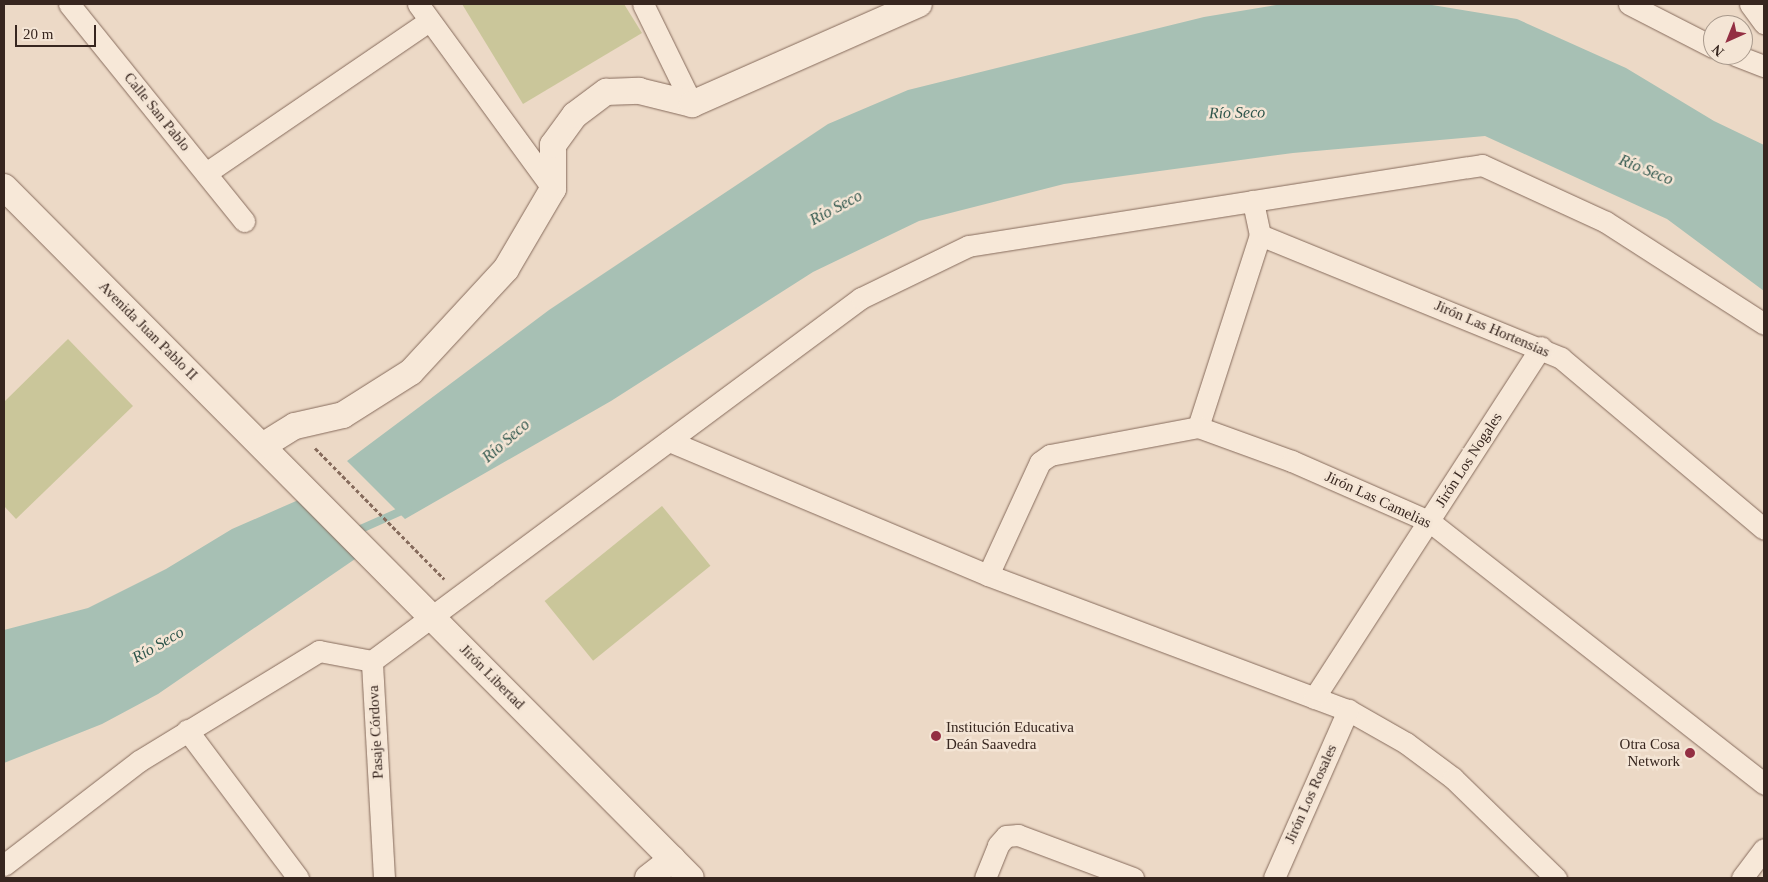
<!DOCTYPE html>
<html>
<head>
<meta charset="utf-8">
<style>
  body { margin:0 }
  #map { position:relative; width:1768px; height:882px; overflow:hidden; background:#ecd9c6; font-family:Georgia,serif }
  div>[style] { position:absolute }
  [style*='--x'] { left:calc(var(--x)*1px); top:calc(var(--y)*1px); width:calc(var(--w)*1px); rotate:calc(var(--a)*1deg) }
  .green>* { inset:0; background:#cac69a; transform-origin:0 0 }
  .water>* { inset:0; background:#a7c0b4 }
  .stream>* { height:8px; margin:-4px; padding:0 4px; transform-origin:4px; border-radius:4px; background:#a7c0b4 }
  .path>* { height:3px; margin-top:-1.5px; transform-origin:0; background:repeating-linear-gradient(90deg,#866b5c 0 4px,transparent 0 6.5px) }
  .roads { filter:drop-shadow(0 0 1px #866b5c) drop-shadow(0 0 1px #866b5c) }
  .minor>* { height:21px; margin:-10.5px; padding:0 10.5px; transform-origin:10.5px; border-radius:10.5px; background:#f7e8d8 }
  .tertiary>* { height:26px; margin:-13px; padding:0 13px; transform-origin:13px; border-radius:13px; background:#f7e8d8 }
  .dots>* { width:14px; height:14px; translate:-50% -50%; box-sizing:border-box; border:2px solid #f4e5d5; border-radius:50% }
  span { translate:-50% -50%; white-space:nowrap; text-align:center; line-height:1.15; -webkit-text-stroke:5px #f4e5d5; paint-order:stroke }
  .street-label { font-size:15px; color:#37261f }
  .poi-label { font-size:15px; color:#37261f }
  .left { translate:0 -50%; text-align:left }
  .right { translate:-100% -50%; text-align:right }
  .water-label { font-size:16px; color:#2f564c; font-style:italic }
  .frame { position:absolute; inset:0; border:5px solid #37261f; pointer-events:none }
  .north { position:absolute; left:1703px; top:15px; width:50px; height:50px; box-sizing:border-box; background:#f4e5d5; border:1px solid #a8998c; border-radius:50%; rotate:224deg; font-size:14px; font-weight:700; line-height:20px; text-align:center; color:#37261f }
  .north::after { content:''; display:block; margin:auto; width:18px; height:22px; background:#932f43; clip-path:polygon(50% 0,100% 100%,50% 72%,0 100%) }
  .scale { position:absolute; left:15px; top:25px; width:81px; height:22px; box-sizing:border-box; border:2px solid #37261f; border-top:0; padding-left:6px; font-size:15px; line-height:18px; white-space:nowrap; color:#37261f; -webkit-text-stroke:4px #f4e5d5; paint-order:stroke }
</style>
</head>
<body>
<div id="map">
  <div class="green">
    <div style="clip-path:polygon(462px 4px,624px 4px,642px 33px,523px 104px)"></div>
    <div style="clip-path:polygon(68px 339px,133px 406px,16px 519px,4px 506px,4px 402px)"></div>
    <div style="left:662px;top:506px;width:77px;height:151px;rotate:51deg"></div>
  </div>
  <div class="water">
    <div style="clip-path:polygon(1282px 4px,1426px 4px,1517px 19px,1626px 68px,1714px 121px,1764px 145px,1764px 291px,1667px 219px,1485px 136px,1293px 153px,1064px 184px,919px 221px,813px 272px,611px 401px,405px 519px,347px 461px,549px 310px,828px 124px,908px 90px,1204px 17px)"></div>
    <div style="clip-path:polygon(303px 498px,358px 557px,158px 694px,102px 724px,4px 763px,4px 630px,88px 608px,166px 569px,232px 529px)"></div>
  </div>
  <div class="stream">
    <div style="--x:354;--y:532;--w:59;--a:-24"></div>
  </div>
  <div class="path">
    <div style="--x:315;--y:448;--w:184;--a:45.4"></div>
  </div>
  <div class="roads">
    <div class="minor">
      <div style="--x:69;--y:4;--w:279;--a:51.1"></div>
      <div style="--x:418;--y:4;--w:229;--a:53.9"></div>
      <div style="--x:643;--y:4;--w:111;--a:63.9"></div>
      <div style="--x:1629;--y:4;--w:94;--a:27.1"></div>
      <div style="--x:1750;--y:4;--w:24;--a:54"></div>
      <div style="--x:1735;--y:55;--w:31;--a:21"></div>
      <div style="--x:206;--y:173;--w:270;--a:-34.3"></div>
      <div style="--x:1260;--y:235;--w:325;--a:22.2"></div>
      <div style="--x:1561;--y:358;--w:265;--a:40.1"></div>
      <div style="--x:1198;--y:427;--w:202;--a:-72.1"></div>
      <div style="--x:1260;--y:235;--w:35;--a:-102"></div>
      <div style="--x:669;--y:441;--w:346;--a:22.8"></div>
      <div style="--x:988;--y:575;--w:384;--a:20.6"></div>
      <div style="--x:1348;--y:710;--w:67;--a:29.6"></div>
      <div style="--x:1406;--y:743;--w:59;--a:36.7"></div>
      <div style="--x:1453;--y:778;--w:144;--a:44.2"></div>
      <div style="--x:988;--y:575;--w:124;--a:-65.3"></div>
      <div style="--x:1040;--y:462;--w:12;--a:-35"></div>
      <div style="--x:1050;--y:455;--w:151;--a:-10.7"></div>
      <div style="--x:1198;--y:427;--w:100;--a:19.9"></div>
      <div style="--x:1292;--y:461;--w:150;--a:23.7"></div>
      <div style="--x:1429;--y:521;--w:426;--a:38.1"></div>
      <div style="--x:1314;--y:698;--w:418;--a:-57.1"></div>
      <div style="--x:187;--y:730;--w:185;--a:53.1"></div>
      <div style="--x:4;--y:865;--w:170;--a:-37.6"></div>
      <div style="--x:139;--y:761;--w:211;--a:-31.4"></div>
      <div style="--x:319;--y:651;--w:54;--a:10.7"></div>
      <div style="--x:384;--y:878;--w:217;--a:-93.2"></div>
      <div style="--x:372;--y:661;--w:609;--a:-36.59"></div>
      <div style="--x:861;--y:298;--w:119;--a:-25.9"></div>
      <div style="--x:968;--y:246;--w:520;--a:-8.96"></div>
      <div style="--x:1482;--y:165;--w:136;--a:24.7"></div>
      <div style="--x:1606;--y:222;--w:188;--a:32.8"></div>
      <div style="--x:985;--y:878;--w:35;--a:-68"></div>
      <div style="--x:998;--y:845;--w:12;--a:-48"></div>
      <div style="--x:1006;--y:836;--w:12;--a:-5"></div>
      <div style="--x:1018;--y:835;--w:123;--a:20.5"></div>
      <div style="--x:1274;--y:878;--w:184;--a:-66.2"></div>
      <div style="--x:1742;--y:878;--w:36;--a:-53"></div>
    </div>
    <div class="tertiary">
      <div style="--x:4;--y:187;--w:974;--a:45.17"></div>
      <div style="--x:264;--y:445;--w:36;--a:-32"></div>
      <div style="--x:295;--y:426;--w:49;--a:-12.9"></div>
      <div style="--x:343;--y:415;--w:80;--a:-32.3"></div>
      <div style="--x:411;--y:372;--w:140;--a:-47.3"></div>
      <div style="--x:506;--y:269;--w:93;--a:-59.6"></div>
      <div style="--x:553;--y:189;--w:44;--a:-90"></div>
      <div style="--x:553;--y:145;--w:37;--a:-54"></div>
      <div style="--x:575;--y:115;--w:39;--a:-37"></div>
      <div style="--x:606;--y:92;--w:33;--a:-2"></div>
      <div style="--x:639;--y:91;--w:55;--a:13.8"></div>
      <div style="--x:692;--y:104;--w:248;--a:-23.8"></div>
      <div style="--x:648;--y:878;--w:31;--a:-38"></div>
    </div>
  </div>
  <div class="dots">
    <div style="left:936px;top:736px;background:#932f43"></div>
    <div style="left:1690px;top:753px;background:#932f43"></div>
  </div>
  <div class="street-label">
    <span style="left:157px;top:112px;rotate:51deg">Calle San Pablo</span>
    <span style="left:1492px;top:329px;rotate:23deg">Jirón Las Hortensias</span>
    <span style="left:148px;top:331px;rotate:45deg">Avenida Juan Pablo II</span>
    <span style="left:1469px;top:460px;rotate:-57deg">Jirón Los Nogales</span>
    <span style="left:1378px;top:500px;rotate:25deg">Jirón Las Camelias</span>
    <span style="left:492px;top:677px;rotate:45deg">Jirón Libertad</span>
    <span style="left:376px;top:732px;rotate:-93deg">Pasaje Córdova</span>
    <span style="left:1311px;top:794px;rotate:-66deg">Jirón Los Rosales</span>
  </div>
  <div class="poi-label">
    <span class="left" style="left:946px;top:736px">Institución Educativa<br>Deán Saavedra</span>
    <span class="right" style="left:1680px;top:753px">Otra Cosa<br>Network</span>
  </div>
  <div class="water-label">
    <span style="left:1237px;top:113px;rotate:-1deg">Río Seco</span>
    <span style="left:1646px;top:170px;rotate:22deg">Río Seco</span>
    <span style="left:836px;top:208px;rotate:-28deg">Río Seco</span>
    <span style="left:506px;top:441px;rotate:-41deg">Río Seco</span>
    <span style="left:158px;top:645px;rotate:-30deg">Río Seco</span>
  </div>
  <div class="frame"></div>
  <div class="north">N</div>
  <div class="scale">20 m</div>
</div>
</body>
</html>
